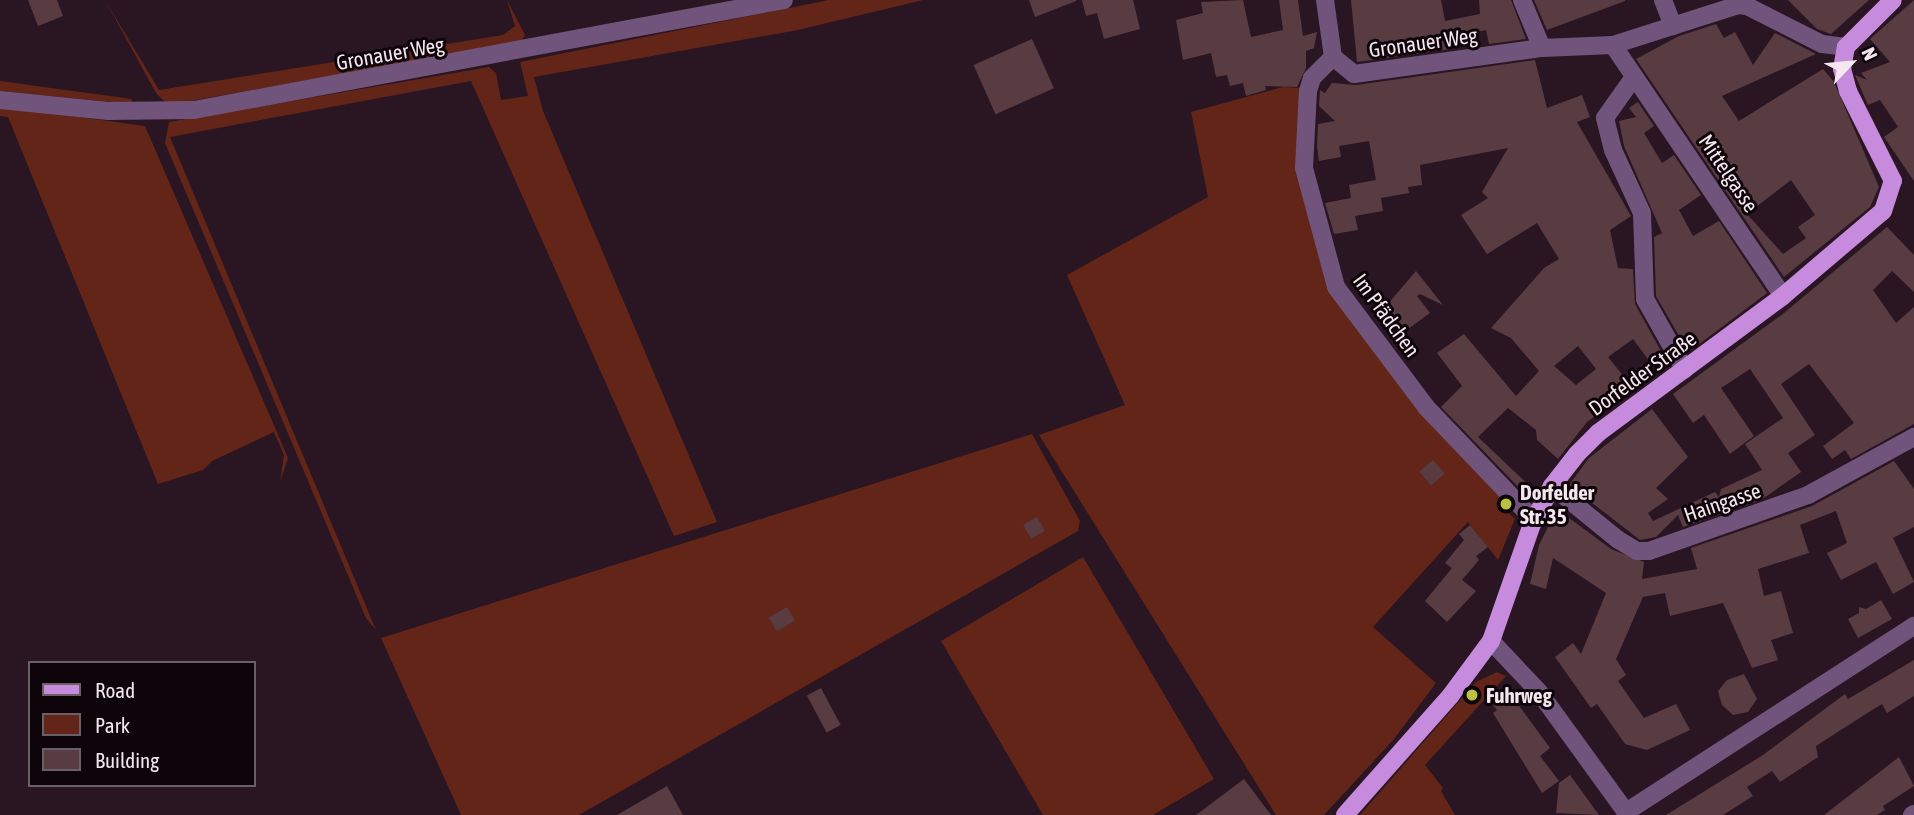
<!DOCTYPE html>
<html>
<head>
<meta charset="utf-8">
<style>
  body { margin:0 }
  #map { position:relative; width:1914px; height:815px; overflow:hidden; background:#2a1522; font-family:"Asap Condensed",sans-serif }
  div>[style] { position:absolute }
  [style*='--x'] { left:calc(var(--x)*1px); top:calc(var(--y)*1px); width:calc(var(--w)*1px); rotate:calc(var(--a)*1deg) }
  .green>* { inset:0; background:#632517 }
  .building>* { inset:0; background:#583c41; transform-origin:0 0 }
  .minor>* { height:18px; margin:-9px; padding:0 9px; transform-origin:9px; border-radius:9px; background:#71547c }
  .major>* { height:18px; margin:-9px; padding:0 9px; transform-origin:9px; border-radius:9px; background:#c78bdd }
  .dots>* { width:19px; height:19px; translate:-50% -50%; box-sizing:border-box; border:4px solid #0d050a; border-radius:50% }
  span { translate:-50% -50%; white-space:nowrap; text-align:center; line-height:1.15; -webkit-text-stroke:6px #0d050a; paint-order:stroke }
  .street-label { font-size:21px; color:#f6e7ef }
  .poi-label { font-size:21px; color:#f6e7ef; font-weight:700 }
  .left { translate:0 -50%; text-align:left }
  .legend { position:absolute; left:28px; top:661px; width:228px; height:126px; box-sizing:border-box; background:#0d050a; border:2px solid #6a5f66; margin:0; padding:9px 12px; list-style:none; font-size:21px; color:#f6e7ef }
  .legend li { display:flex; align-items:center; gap:14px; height:35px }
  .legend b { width:35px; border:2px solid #6a5f66 }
  .north { position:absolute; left:1816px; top:28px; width:70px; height:70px; -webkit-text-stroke:5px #0d050a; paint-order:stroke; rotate:64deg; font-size:19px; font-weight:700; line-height:28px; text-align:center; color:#f6e7ef }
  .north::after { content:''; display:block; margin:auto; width:24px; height:32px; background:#f6e7ef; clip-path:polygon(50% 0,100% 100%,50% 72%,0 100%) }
</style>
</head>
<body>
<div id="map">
  <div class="green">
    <div style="clip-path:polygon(105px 0,159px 90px,503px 35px,515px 26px,507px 0,525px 35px,521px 42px,168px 105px,156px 93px)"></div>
    <div style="clip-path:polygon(829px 0,923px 0,798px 30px,534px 77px,543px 111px,717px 522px,674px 536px,471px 81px,170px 137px,376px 630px,366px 618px,165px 143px,169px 122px,489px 67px,496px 73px,501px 100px,528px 96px,520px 62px)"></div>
    <div style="clip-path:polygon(0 81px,132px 99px,132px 104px,0 91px)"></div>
    <div style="clip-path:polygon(1283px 87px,1305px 88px,1300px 162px,1331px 283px,1502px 496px,1497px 501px,1515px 519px,1498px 560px,1468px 522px,1373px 627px,1436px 683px,1394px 739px,1324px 815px,1276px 815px,1039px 435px,1125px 405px,1067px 275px,1208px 197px,1191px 112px)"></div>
    <div style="clip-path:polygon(0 106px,145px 126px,288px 458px,280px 482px,284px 455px,274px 432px,212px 461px,203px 470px,158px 484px,8px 117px,0 116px)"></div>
    <div style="clip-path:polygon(1032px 434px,1080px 521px,1078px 531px,579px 815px,461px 815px,381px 638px)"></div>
    <div style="clip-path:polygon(1083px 557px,1214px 779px,1153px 815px,1043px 815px,941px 641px)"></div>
    <div style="clip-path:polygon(1497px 672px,1506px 676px,1425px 765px,1443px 788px,1441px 791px,1455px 815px,1360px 815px,1476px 682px)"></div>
  </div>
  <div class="building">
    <div style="clip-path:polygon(28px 0,57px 0,63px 16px,38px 26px)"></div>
    <div style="clip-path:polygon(1029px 0,1076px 0,1076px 1px,1035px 17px)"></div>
    <div style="clip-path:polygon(1082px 0,1133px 0,1140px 29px,1104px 39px,1097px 13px,1086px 16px)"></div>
    <div style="clip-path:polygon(1243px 0,1251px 37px,1283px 30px,1279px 0,1298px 0,1303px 36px,1317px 32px,1314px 48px,1306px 51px,1306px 68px,1297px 87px,1265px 86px,1266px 90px,1246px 96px,1243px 83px,1230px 86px,1227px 75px,1216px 77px,1211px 53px,1183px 60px,1176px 20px,1203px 13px,1201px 2px)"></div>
    <div style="clip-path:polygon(1351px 0,1441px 0,1445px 21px,1480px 14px,1479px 0,1511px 0,1526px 39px,1489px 44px,1486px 30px,1449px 38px,1451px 49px,1357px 62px)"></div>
    <div style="clip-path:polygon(1534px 0,1625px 0,1625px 1px,1547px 30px)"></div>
    <div style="clip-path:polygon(1788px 0,1869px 0,1831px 34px,1817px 29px)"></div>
    <div style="clip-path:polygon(1914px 0,1914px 181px,1884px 137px,1898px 127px,1880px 100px,1868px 105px,1855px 75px,1867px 80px,1861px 73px,1890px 62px,1870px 39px)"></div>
    <div style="clip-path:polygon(evenodd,1716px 24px,1724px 38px,1735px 32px,1753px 65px,1775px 33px,1816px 54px,1722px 96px,1739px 121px,1823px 69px,1834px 82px,1879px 187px,1870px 207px,1784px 277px,1636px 59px,1679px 36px,1716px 24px,1791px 180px,1815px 215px,1798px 227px,1806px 238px,1783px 254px,1747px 214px,1791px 180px)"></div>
    <div style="left:1032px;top:39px;width:54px;height:64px;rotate:66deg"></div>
    <div style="clip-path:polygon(evenodd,1535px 60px,1547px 108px,1582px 95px,1590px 117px,1577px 122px,1631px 216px,1610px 230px,1618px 268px,1633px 269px,1635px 304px,1667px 362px,1656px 370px,1633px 339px,1608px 357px,1633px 388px,1587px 422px,1558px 459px,1537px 440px,1536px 430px,1508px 408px,1478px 437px,1533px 489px,1528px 497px,1441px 407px,1462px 386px,1437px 353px,1464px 334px,1516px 396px,1539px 371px,1511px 338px,1491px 328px,1544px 268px,1559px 259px,1537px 223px,1487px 254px,1461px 215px,1488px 198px,1482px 192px,1508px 148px,1420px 165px,1422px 185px,1408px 187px,1409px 193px,1381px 198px,1383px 211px,1355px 216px,1358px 230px,1334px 234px,1325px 203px,1351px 198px,1349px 185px,1376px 180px,1369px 141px,1339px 146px,1341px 157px,1319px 161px,1317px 147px,1318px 124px,1335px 121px,1319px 106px,1320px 90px,1325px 93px,1332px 83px,1356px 85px,1535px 60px,1578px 346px,1596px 369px,1576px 385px,1554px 366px,1578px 346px)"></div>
    <div style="clip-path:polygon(1638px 102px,1654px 126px,1644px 133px,1662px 163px,1674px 155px,1701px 195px,1679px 210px,1693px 236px,1719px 221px,1767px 293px,1694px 348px,1692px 344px,1686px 348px,1656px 296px,1654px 237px,1662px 233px,1624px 146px,1619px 121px,1636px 117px,1629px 108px)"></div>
    <div style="clip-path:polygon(1887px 227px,1914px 255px,1914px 292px,1892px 271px,1873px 290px,1896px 323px,1914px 307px,1914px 424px,1851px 459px,1845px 450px,1832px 459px,1823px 446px,1854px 423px,1809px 364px,1781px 384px,1815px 435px,1788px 453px,1801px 472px,1761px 500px,1683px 527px,1678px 515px,1656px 537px,1640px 540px,1569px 485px,1589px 458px,1652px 409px,1688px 457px,1656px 488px,1668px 499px,1648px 513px,1653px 521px,1715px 492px,1719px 497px,1721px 489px,1762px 470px,1745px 444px,1783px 418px,1750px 369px,1721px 388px,1754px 436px,1730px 454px,1704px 415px,1693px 423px,1673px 394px,1784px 313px)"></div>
    <div style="clip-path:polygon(1416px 271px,1443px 305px,1420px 294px,1417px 296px,1430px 313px,1401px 334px,1388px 316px,1392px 313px,1387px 305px)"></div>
    <div style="left:1433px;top:460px;width:18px;height:18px;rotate:49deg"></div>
    <div style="clip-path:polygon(1894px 461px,1914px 489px,1914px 527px,1893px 538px,1914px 582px,1893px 594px,1876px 562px,1841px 580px,1827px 553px,1847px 543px,1836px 511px,1800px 525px,1809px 553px,1758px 569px,1764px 596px,1781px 591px,1793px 633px,1771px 640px,1778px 660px,1752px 668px,1723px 603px,1670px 616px,1665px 593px,1643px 597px,1616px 659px,1626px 675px,1618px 681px,1644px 718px,1676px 704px,1690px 730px,1647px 750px,1625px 744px,1597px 704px,1591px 708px,1555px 657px,1573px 643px,1581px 654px,1606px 593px,1553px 558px,1546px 589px,1530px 584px,1539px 545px,1557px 509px,1611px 549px,1644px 562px,1642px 579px,1697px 569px,1691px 548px,1812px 506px)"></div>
    <div style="left:1037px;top:517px;width:16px;height:16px;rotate:60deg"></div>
    <div style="clip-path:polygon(1470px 525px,1488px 547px,1476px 556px,1479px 560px,1462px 580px,1476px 591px,1447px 622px,1425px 601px,1452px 568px,1445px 563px,1464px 540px,1459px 534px)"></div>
    <div style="clip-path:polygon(1881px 600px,1892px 619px,1858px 638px,1848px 619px,1859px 613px,1859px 607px,1866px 609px)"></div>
    <div style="left:787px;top:607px;width:16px;height:21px;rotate:60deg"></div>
    <div style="clip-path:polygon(1914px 660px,1914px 696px,1887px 713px,1882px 704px,1872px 710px,1816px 746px,1818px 757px,1780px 782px,1772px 771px,1747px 787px,1753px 796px,1723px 815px,1666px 815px,1763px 755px,1845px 694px,1848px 699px)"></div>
    <div style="clip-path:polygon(1744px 674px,1757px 699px,1748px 712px,1733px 715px,1722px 705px,1718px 691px,1727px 680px)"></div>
    <div style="left:821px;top:688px;width:42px;height:16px;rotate:62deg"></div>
    <div style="clip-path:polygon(1509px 692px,1550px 748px,1540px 756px,1559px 781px,1542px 793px,1493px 713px,1497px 710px,1492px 704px)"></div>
    <div style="clip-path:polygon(1899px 757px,1914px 786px,1883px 806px,1885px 810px,1877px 815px,1824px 815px)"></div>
    <div style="clip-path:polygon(1570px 775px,1599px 815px,1556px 813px,1559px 783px)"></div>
    <div style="clip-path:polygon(1244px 779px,1271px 815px,1196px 815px)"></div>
    <div style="clip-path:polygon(667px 786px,683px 815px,617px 815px)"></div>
  </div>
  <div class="minor">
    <div style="--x:1325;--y:0;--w:58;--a:82"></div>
    <div style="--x:1333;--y:57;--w:27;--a:39"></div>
    <div style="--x:1354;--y:74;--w:190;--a:-7.9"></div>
    <div style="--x:1542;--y:48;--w:71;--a:-2.4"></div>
    <div style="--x:1613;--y:45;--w:131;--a:-17.7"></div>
    <div style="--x:1738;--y:5;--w:9;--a:6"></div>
    <div style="--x:1747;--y:6;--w:84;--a:26.9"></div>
    <div style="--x:1822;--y:44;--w:24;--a:7"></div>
    <div style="--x:1522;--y:0;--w:52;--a:67.4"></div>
    <div style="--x:1663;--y:0;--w:28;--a:69"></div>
    <div style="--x:1613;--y:45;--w:303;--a:55.9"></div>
    <div style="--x:1333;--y:57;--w:30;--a:135"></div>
    <div style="--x:1312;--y:78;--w:14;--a:107"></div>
    <div style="--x:1308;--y:91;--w:77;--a:93"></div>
    <div style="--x:1304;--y:168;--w:123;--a:74.9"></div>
    <div style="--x:1336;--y:287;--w:150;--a:53.1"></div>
    <div style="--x:1426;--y:407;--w:156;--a:46.3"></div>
    <div style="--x:1634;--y:77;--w:50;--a:125.3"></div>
    <div style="--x:1605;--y:118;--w:33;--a:76"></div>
    <div style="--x:1613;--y:150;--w:69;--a:65.3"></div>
    <div style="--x:1642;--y:213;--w:86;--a:88"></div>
    <div style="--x:1645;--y:299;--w:81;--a:60.6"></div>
    <div style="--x:0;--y:100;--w:109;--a:5.8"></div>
    <div style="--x:108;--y:111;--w:86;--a:-0.7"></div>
    <div style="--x:194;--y:110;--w:600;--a:-10.56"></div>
    <div style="--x:1552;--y:486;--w:84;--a:39.2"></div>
    <div style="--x:1617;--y:539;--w:23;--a:31"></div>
    <div style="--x:1637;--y:551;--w:12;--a:0"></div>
    <div style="--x:1649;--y:551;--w:169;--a:-19.4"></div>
    <div style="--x:1808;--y:495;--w:121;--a:-28.7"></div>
    <div style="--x:1491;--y:641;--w:70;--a:46.7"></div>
    <div style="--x:1539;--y:692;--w:152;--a:54.1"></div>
    <div style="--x:1626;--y:812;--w:343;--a:-32.9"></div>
    <div style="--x:1912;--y:815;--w:2;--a:-27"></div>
  </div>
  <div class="major">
    <div style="--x:1345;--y:815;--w:160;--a:-48.5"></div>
    <div style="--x:1451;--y:695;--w:67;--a:-53.5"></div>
    <div style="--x:1491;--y:641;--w:124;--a:-70.7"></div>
    <div style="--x:1532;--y:524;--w:43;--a:-62.2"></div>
    <div style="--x:1552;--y:486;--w:41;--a:-52"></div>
    <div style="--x:1577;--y:454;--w:30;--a:-45"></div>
    <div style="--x:1598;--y:433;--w:230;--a:-36.5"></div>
    <div style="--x:1783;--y:296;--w:131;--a:-40.4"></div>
    <div style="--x:1883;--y:211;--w:32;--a:-72"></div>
    <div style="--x:1893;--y:181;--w:101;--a:-116.6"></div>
    <div style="--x:1848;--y:91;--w:23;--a:-105"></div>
    <div style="--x:1842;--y:69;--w:22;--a:-80"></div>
    <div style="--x:1846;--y:47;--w:66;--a:-45"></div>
  </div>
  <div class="dots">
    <div style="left:1506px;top:504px;background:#bbc045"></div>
    <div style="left:1472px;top:695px;background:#bbc045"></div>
  </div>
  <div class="street-label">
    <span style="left:1423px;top:42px;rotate:-8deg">Gronauer Weg</span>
    <span style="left:390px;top:53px;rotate:-10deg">Gronauer Weg</span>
    <span style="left:1729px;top:173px;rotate:56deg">Mittelgasse</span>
    <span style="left:1387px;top:315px;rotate:54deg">Im Pfädchen</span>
    <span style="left:1642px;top:373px;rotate:-36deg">Dorfelder Straße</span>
    <span style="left:1722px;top:502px;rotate:-19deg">Haingasse</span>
  </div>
  <div class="poi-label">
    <span class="left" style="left:1520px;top:504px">Dorfelder<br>Str. 35</span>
    <span class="left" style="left:1486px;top:695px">Fuhrweg</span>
  </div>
  <ul class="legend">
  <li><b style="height:9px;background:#c78bdd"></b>Road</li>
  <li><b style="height:19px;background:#632517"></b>Park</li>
  <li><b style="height:19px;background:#583c41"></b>Building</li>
  </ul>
  <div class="north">N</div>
</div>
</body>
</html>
